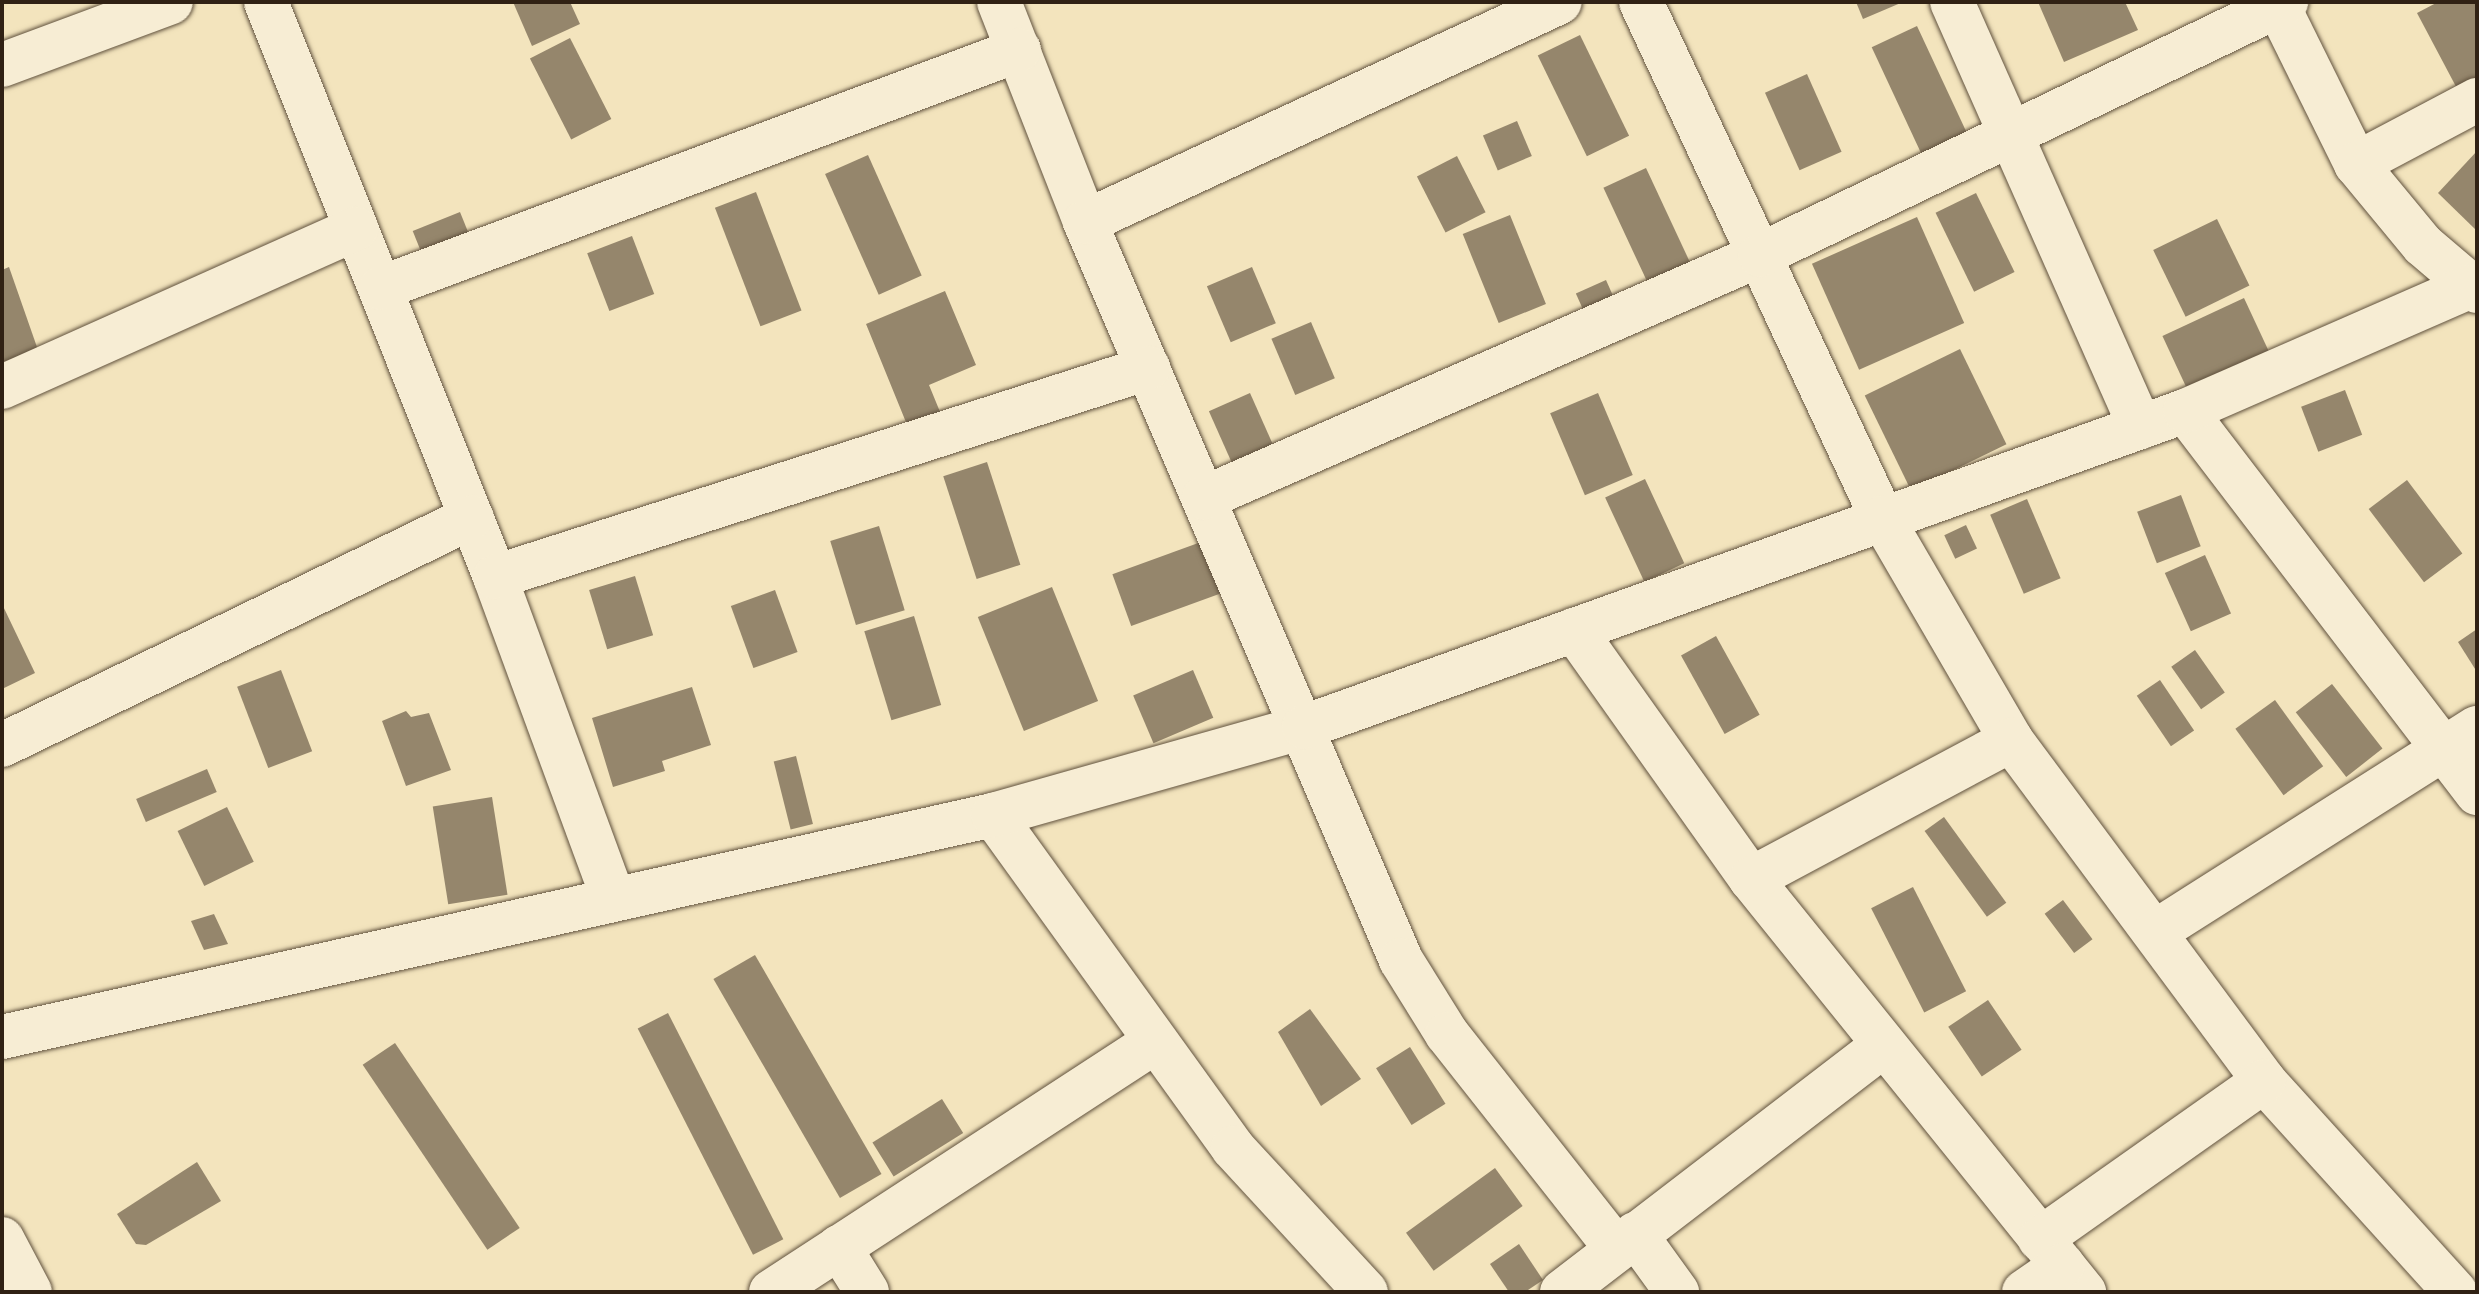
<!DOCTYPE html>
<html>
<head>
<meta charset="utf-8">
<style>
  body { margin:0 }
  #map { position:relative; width:2479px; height:1294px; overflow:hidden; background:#f3e4bd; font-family:"Libre Caslon Text",serif }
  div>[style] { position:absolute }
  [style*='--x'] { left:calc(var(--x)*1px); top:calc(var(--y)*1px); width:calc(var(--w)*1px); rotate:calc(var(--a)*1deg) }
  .building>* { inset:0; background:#95866c; transform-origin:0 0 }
  .roads { filter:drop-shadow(0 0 2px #61523e) drop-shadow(0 0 2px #61523e) }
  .minor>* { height:44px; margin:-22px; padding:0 22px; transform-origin:22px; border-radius:22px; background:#f7edd4 }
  span { translate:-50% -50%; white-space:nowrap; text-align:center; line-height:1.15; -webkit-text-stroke:8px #f7edd4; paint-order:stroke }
  .frame { position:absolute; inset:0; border:4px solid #302114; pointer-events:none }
</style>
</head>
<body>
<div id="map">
  <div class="building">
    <div style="clip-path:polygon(513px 2px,570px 2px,580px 24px,532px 46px)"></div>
    <div style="clip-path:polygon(1856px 2px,1903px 2px,1863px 19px)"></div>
    <div style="clip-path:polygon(2038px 2px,2125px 2px,2138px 30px,2064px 62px)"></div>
    <div style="clip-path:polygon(2438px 2px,2477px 2px,2477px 88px,2461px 96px,2417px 13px)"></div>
    <div style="left:1917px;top:26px;width:120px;height:50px;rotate:65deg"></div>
    <div style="left:1580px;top:35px;width:112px;height:47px;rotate:64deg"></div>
    <div style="left:570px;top:38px;width:91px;height:45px;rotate:63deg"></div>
    <div style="left:1807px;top:74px;width:85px;height:46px;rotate:66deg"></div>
    <div style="left:1517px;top:121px;width:38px;height:37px;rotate:67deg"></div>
    <div style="clip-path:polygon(2477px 151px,2477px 231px,2438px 193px)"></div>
    <div style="left:868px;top:155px;width:132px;height:47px;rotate:66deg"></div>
    <div style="left:1457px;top:156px;width:63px;height:45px;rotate:63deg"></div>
    <div style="left:1646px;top:168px;width:112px;height:47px;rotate:65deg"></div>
    <div style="left:756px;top:192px;width:127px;height:44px;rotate:69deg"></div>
    <div style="left:1976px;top:193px;width:88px;height:45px;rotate:64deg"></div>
    <div style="left:460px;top:212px;width:31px;height:51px;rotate:68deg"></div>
    <div style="left:1510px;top:215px;width:96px;height:51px;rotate:68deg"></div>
    <div style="left:1917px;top:217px;width:116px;height:115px;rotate:66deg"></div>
    <div style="left:2217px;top:219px;width:74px;height:71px;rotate:64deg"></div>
    <div style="left:632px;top:236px;width:62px;height:48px;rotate:69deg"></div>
    <div style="clip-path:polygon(9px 267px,38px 350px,2px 362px,2px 270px)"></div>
    <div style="left:1252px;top:267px;width:61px;height:49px;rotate:67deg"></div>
    <div style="left:1606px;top:280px;width:30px;height:33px;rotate:66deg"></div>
    <div style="clip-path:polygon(945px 291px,976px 365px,929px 385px,945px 424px,912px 437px,866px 324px)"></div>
    <div style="left:2244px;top:298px;width:65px;height:90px;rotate:65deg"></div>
    <div style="left:1311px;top:322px;width:61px;height:43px;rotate:67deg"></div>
    <div style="left:1960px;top:349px;width:106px;height:106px;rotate:64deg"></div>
    <div style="left:2345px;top:390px;width:48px;height:47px;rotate:69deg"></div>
    <div style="left:1250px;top:393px;width:70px;height:45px;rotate:66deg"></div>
    <div style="left:1598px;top:393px;width:89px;height:52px;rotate:67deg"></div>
    <div style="left:987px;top:462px;width:108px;height:46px;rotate:72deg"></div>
    <div style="left:1645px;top:479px;width:93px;height:44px;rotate:65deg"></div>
    <div style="left:2407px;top:480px;width:92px;height:48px;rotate:53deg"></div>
    <div style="left:2181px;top:495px;width:55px;height:47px;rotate:69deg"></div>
    <div style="left:2027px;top:499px;width:86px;height:40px;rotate:67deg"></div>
    <div style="left:1966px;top:525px;width:26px;height:24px;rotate:65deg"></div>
    <div style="left:879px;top:526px;width:88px;height:51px;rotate:73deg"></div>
    <div style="left:1212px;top:538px;width:55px;height:106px;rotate:70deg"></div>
    <div style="left:2205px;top:555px;width:64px;height:44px;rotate:66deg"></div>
    <div style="left:635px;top:576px;width:62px;height:48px;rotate:73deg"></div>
    <div style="left:1052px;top:587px;width:123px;height:80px;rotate:68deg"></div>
    <div style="left:775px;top:590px;width:66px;height:47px;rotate:70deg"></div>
    <div style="clip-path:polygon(2px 604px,35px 673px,2px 689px)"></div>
    <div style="left:914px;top:616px;width:93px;height:52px;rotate:73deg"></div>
    <div style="clip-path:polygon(2477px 629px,2477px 672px,2458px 642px)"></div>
    <div style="left:1716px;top:636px;width:90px;height:40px;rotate:61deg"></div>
    <div style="left:2195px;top:650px;width:52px;height:29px;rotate:55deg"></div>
    <div style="left:281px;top:670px;width:87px;height:47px;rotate:69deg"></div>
    <div style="left:1193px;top:670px;width:52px;height:65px;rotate:67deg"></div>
    <div style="left:2160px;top:680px;width:61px;height:28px;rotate:56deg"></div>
    <div style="left:2332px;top:684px;width:82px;height:46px;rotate:52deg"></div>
    <div style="clip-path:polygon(692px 687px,711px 745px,662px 761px,665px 771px,613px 787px,592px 718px)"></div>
    <div style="left:2275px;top:700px;width:82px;height:49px;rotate:54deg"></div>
    <div style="clip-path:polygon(406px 711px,411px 717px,429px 713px,451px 770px,406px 786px,382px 721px)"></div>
    <div style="left:796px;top:756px;width:70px;height:23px;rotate:76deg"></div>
    <div style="left:207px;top:769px;width:25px;height:77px;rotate:67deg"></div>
    <div style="left:492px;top:797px;width:99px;height:60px;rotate:81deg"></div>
    <div style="left:227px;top:807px;width:61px;height:55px;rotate:64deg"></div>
    <div style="left:1944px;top:817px;width:106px;height:24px;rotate:54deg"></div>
    <div style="left:1913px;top:887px;width:117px;height:47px;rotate:63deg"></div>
    <div style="left:2063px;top:900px;width:49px;height:23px;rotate:53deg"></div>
    <div style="clip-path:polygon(214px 914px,228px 944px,204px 950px,191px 921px)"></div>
    <div style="left:755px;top:955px;width:253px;height:48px;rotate:60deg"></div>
    <div style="left:1988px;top:1000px;width:60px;height:48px;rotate:56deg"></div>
    <div style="clip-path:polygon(1310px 1009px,1361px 1079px,1321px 1106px,1278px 1032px)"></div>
    <div style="left:668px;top:1013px;width:254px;height:34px;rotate:63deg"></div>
    <div style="left:395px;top:1043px;width:223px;height:39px;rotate:56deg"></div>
    <div style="left:1410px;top:1047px;width:67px;height:40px;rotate:58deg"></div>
    <div style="left:942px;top:1099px;width:40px;height:82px;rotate:58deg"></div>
    <div style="clip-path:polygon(197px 1162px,221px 1201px,146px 1245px,136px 1244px,117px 1214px)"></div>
    <div style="left:1495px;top:1168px;width:47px;height:110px;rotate:54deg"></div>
    <div style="clip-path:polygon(1519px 1244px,1543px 1280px,1525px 1292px,1509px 1292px,1490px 1264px)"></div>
  </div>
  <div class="roads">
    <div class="minor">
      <div style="--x:266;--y:2;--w:619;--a:68.28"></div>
      <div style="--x:495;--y:577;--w:342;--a:69.8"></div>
      <div style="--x:999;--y:2;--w:236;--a:68.6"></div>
      <div style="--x:1085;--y:222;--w:803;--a:66.82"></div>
      <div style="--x:1401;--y:960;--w:87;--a:58.1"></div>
      <div style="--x:1447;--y:1034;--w:274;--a:51.7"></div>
      <div style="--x:1641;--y:2;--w:570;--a:64.96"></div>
      <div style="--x:1882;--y:518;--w:257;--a:59.8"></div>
      <div style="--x:2011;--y:740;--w:425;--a:53.4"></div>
      <div style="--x:2264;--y:1081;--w:285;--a:47.8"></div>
      <div style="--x:1952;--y:2;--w:465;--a:66.1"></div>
      <div style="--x:2276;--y:2;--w:181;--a:63.7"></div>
      <div style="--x:2356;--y:164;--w:105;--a:50.4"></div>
      <div style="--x:2423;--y:245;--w:71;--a:40.4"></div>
      <div style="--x:2;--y:65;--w:180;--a:-20.4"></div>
      <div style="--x:2356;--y:164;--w:137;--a:-27.9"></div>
      <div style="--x:1085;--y:222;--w:523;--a:-24.85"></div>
      <div style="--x:381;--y:288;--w:681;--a:-20.46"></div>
      <div style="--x:2;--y:387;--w:388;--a:-24.1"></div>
      <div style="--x:2185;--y:411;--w:481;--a:52.6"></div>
      <div style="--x:1204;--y:498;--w:607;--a:-23.61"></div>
      <div style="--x:1760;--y:255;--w:584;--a:-25.69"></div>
      <div style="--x:495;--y:577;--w:686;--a:-17.75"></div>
      <div style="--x:1574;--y:630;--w:305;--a:54.6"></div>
      <div style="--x:1751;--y:879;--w:531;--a:51.12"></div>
      <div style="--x:2;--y:745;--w:522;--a:-25.88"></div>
      <div style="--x:993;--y:815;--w:410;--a:54.2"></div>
      <div style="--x:1233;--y:1148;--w:196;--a:47.3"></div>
      <div style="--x:1751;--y:879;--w:295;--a:-28.1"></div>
      <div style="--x:2155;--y:932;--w:381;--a:-32.4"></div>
      <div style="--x:2;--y:1037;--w:1016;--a:-12.63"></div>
      <div style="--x:993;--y:815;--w:323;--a:-15.8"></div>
      <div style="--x:1304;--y:727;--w:936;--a:-19.73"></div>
      <div style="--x:2185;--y:411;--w:312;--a:-23.6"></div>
      <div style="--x:1635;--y:1234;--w:72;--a:54.1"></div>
      <div style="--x:2;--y:1239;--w:60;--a:62.2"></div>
      <div style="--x:2040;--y:1239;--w:274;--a:-35.2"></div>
      <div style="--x:839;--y:1247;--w:53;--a:58.1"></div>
      <div style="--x:771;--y:1292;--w:455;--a:-33.1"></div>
      <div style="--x:1562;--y:1292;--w:404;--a:-37.5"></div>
      <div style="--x:2024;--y:1292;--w:47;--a:-34.7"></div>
    </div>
  </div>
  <div class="frame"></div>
</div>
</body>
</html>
